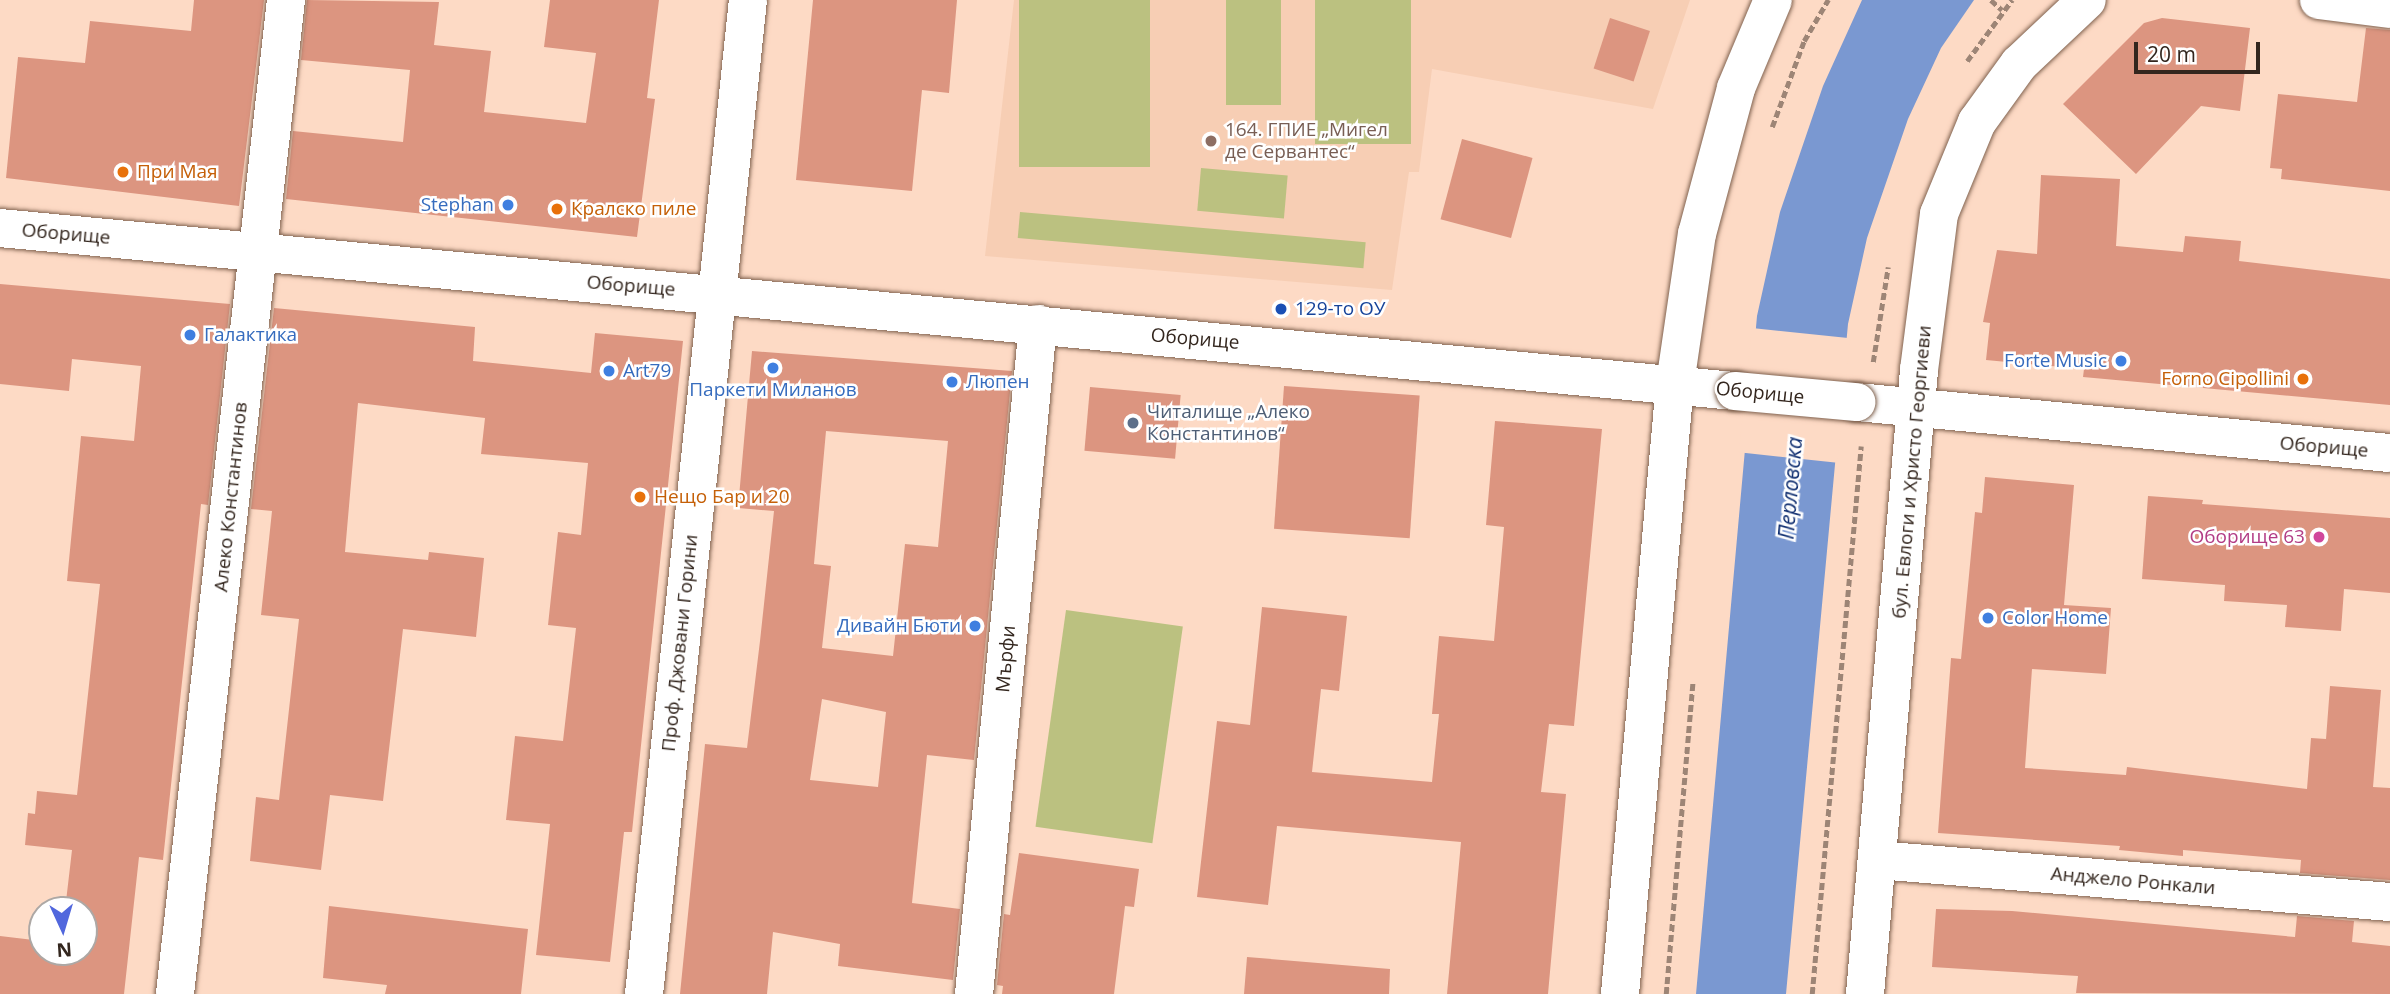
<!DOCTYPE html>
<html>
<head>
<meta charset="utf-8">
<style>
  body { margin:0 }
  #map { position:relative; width:2390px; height:994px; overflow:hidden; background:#fddac5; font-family:"Open Sans",sans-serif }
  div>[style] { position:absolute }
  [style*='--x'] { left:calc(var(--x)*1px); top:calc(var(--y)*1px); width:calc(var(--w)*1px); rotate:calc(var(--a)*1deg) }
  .built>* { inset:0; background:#f7ceb4 }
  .green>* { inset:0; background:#bbc180; transform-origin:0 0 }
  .water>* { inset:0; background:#7a98d1 }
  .pier>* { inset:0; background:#fddac5; transform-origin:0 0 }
  .building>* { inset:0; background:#dc9580; transform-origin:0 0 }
  .path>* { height:4.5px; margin-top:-2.25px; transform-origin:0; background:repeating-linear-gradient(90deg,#9d8576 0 7px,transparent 0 10.5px) }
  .roads { filter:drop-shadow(0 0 2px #80624f) drop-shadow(0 0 2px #80624f) }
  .minor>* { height:38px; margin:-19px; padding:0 19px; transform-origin:19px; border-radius:19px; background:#fff }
  .major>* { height:38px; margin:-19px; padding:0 19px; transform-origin:19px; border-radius:19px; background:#fff }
  .bridges { filter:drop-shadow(0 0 2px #80624f) drop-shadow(0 0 2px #80624f) }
  .minor-bridge>* { height:38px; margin:-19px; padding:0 19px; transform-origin:19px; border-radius:19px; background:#fff }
  .dots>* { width:19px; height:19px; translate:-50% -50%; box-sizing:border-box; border:4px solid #fff; border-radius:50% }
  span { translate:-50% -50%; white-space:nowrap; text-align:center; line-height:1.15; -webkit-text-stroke:5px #fff; paint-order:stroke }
  .education-label { font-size:19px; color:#785e54 }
  .left { translate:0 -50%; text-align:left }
  .food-label { font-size:19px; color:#c56008 }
  .right { translate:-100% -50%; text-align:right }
  .shop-label { font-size:19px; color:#366cbe }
  .street-label { font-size:19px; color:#33261e }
  .transit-label { font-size:19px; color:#164399 }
  .service-label { font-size:19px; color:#4e5e75 }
  .hotel-label { font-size:19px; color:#b23c85 }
  .water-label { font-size:21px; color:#0e2d6f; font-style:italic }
  .north { position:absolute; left:28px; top:896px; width:70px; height:70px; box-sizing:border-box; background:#fff; border:2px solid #ada8a5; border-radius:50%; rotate:176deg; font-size:19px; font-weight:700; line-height:28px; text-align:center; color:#33261e }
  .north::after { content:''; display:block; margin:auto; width:24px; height:32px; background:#5167dd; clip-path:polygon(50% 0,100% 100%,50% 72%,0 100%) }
  .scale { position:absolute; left:2134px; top:42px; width:126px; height:32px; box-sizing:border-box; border:4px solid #33261e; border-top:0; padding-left:9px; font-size:21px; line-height:24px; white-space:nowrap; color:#33261e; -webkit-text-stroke:5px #fff; paint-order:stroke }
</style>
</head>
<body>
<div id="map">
  <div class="built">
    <div style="clip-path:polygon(1014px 0,1690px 0,1653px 109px,1432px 69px,1419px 172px,1409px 172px,1392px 290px,985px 256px)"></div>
  </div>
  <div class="green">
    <div style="left:1019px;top:0;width:131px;height:167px"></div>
    <div style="left:1226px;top:0;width:55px;height:105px"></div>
    <div style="left:1315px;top:0;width:96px;height:144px"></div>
    <div style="left:1201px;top:168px;width:87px;height:43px;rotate:5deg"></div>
    <div style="left:1020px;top:212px;width:347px;height:26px;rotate:5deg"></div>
    <div style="left:1066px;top:610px;width:118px;height:219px;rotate:8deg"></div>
  </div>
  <div class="water">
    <div style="clip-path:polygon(1862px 0,1974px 0,1941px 48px,1908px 119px,1867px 238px,1848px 324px,1786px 994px,1696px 994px,1757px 316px,1780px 212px,1823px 86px)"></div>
  </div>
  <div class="pier">
    <div style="left:1752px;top:328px;width:99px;height:125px;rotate:6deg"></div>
  </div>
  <div class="building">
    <div style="clip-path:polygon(194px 0,264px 0,239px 206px,6px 178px,18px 57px,85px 63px,90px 21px,191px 31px)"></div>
    <div style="clip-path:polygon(307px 0,439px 2px,434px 45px,491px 51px,484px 112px,586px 123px,596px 53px,544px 47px,550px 0,659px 0,647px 98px,655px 99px,637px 237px,286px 199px,293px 131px,403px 142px,410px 70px,301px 60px)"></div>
    <div style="clip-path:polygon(813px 0,957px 0,949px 93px,922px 90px,912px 191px,796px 180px)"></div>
    <div style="left:1610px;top:18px;width:42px;height:53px;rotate:18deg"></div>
    <div style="clip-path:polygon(2162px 18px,2250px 28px,2240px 111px,2201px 106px,2136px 174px,2063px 104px,2144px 23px)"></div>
    <div style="clip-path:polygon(2366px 28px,2390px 30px,2390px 191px,2281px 179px,2282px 169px,2270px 168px,2278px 94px,2357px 102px)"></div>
    <div style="left:1462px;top:139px;width:73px;height:83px;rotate:15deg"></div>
    <div style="clip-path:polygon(2041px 175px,2120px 179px,2116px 246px,2183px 252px,2185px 236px,2241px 241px,2239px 261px,2390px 279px,2390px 405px,2083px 377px,2084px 369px,1986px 360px,1990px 323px,1983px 322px,1997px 250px,2037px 254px)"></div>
    <div style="clip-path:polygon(0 284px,230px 304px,208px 505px,201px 504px,163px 860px,139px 857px,124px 994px,0 994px,0 936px,42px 941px,42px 952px,84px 952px,84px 910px,65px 910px,72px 850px,25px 845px,28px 813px,35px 814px,37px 791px,77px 795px,100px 584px,67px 581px,81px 436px,134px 441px,141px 366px,72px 359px,69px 391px,0 384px)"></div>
    <div style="clip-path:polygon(274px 308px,475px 327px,473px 361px,591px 373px,595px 333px,683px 341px,632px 832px,624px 832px,610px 962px,536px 955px,550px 824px,506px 820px,515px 736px,563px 741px,576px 628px,548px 625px,558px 532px,581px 535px,588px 463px,481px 454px,485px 418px,358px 403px,345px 552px,428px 560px,429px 552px,484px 558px,476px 637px,403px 629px,383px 801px,330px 795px,321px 870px,250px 861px,256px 797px,279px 800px,299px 619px,261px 615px,272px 511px,251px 509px)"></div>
    <div style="clip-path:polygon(evenodd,752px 351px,1012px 371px,974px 760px,927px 755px,912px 903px,960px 909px,953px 980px,838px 966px,840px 944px,773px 932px,767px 994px,680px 994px,705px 744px,747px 748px,760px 641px,774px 511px,738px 508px,752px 351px,826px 431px,948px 441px,938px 547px,905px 544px,893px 656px,822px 648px,831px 566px,814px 564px,826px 431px,752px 351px,822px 699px,886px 712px,878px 787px,810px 780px,822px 699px)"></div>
    <div style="left:1284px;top:386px;width:136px;height:143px;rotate:4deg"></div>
    <div style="left:1090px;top:387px;width:91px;height:64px;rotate:5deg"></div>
    <div style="clip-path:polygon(1495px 421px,1602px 429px,1574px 726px,1549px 724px,1541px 792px,1566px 794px,1548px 994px,1447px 994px,1461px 842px,1277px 826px,1268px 905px,1197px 897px,1217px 721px,1250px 725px,1262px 607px,1347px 616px,1339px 691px,1321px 689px,1312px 772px,1432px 782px,1439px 714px,1432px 714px,1439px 636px,1494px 641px,1504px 527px,1486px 525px)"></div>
    <div style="clip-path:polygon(1985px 477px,2074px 485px,2064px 605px,2111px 608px,2106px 674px,2032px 669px,2025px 768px,2126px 775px,2127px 767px,2307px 789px,2311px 738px,2326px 739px,2330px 686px,2381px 690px,2373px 787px,2390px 788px,2390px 880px,2300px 873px,2301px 860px,2183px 850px,2183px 856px,2119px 850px,2120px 846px,1938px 833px,1951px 658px,1961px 659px,1975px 512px,1982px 513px)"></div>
    <div style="clip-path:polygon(2148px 496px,2203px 500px,2202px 504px,2390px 518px,2390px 593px,2344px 589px,2341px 631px,2285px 627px,2287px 605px,2224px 601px,2225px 585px,2142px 579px)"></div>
    <div style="clip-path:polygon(1019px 853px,1139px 869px,1134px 907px,1125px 906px,1114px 994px,1002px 994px,1003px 986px,997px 985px,1004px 914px,1010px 915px)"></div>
    <div style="clip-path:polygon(329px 906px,528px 929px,521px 994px,385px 994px,387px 985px,323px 978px)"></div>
    <div style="clip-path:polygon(1936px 909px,2012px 911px,2295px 937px,2297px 916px,2354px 921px,2352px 942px,2390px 946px,2390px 994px,2076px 993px,2078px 976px,1932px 967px)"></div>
    <div style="clip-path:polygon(1247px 957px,1390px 969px,1389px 994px,1244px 994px)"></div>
  </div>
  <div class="path">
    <div style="--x:1991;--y:0;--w:15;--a:42"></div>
    <div style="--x:1967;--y:61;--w:76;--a:-53.6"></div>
    <div style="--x:1772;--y:127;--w:92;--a:-69.6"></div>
    <div style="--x:1804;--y:41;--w:48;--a:-59.7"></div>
    <div style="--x:1873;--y:362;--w:96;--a:-81"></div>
    <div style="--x:1666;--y:994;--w:314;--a:-85.1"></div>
    <div style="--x:1812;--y:994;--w:550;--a:-84.89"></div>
  </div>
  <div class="roads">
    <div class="minor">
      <div style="--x:2319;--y:0;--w:72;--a:7.2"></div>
      <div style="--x:0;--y:228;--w:1743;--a:5.37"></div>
      <div style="--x:1857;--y:402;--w:535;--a:5.47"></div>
      <div style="--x:1877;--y:860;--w:515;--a:4.68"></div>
      <div style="--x:175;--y:994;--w:1000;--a:-83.63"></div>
      <div style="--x:644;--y:994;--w:999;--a:-84.03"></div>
      <div style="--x:974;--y:994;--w:673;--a:-84.54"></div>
    </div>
    <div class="major">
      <div style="--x:1620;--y:994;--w:612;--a:-84.85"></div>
      <div style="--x:1675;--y:384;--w:152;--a:-81.7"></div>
      <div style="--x:1697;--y:234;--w:151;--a:-75"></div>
      <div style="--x:1736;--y:88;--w:95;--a:-67.2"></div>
      <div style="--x:1865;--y:994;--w:626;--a:-85.05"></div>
      <div style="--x:1919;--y:370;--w:157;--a:-82.7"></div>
      <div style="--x:1939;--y:214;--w:100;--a:-67.6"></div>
      <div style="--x:1977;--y:122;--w:72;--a:-54.1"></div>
      <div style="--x:2019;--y:64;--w:93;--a:-43.3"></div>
    </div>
  </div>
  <div class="bridges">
    <div class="minor-bridge">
      <div style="--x:1735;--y:391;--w:122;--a:5.2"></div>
    </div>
  </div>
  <div class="dots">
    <div style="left:1211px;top:141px;background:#8d6e63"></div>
    <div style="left:123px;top:172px;background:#e8710a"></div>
    <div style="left:508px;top:205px;background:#3f7fe0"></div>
    <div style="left:557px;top:209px;background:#e8710a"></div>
    <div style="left:1281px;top:309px;background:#1a4fb4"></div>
    <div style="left:190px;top:335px;background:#3f7fe0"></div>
    <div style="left:2121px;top:361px;background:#3f7fe0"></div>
    <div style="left:773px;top:368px;background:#3f7fe0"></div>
    <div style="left:609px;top:371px;background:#3f7fe0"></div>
    <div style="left:2303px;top:379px;background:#e8710a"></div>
    <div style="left:952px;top:382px;background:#3f7fe0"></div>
    <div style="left:1133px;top:423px;background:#5c6f8a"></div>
    <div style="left:640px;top:497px;background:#e8710a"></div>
    <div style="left:2319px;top:537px;background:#d1479c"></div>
    <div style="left:1988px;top:618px;background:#3f7fe0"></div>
    <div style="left:975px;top:626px;background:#3f7fe0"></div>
  </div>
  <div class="education-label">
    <span class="left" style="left:1225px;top:141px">164. ГПИЕ „Мигел<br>де Сервантес“</span>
  </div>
  <div class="food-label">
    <span class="left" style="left:137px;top:172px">При Мая</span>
    <span class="left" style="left:571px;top:209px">Кралско пиле</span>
    <span class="right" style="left:2289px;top:379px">Forno Cipollini</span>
    <span class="left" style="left:654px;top:497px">Нещо Бар и 20</span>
  </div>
  <div class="shop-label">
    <span class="right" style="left:494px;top:205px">Stephan</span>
    <span class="left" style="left:204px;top:335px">Галактика</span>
    <span class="right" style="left:2107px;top:361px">Forte Music</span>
    <span class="left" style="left:623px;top:371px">Art79</span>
    <span class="left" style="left:966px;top:382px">Люпен</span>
    <span style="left:773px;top:390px">Паркети Миланов</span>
    <span class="left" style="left:2002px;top:618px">Color Home</span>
    <span class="right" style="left:961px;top:626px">Дивайн Бюти</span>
  </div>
  <div class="street-label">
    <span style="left:66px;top:234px;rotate:5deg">Оборище</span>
    <span style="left:631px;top:286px;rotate:5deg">Оборище</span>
    <span style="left:1195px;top:339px;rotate:5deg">Оборище</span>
    <span style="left:1760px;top:393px;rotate:6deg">Оборище</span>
    <span style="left:2324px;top:447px;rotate:5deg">Оборище</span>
    <span style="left:1912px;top:472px;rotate:-85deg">бул. Евлоги и Христо Георгиеви</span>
    <span style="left:231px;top:497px;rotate:-84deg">Алеко Константинов</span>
    <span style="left:680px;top:643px;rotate:-84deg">Проф. Джовани Горини</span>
    <span style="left:1006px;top:659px;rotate:-85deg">Мърфи</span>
    <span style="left:2133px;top:881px;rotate:5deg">Анджело Ронкали</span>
  </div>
  <div class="transit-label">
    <span class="left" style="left:1295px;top:309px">129-то ОУ</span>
  </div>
  <div class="service-label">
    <span class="left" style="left:1147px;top:423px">Читалище „Алеко<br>Константинов“</span>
  </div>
  <div class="hotel-label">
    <span class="right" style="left:2305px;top:537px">Оборище 63</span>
  </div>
  <div class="water-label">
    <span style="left:1790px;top:488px;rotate:-85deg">Перловска</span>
  </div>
  <div class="north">N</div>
  <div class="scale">20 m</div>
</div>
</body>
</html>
